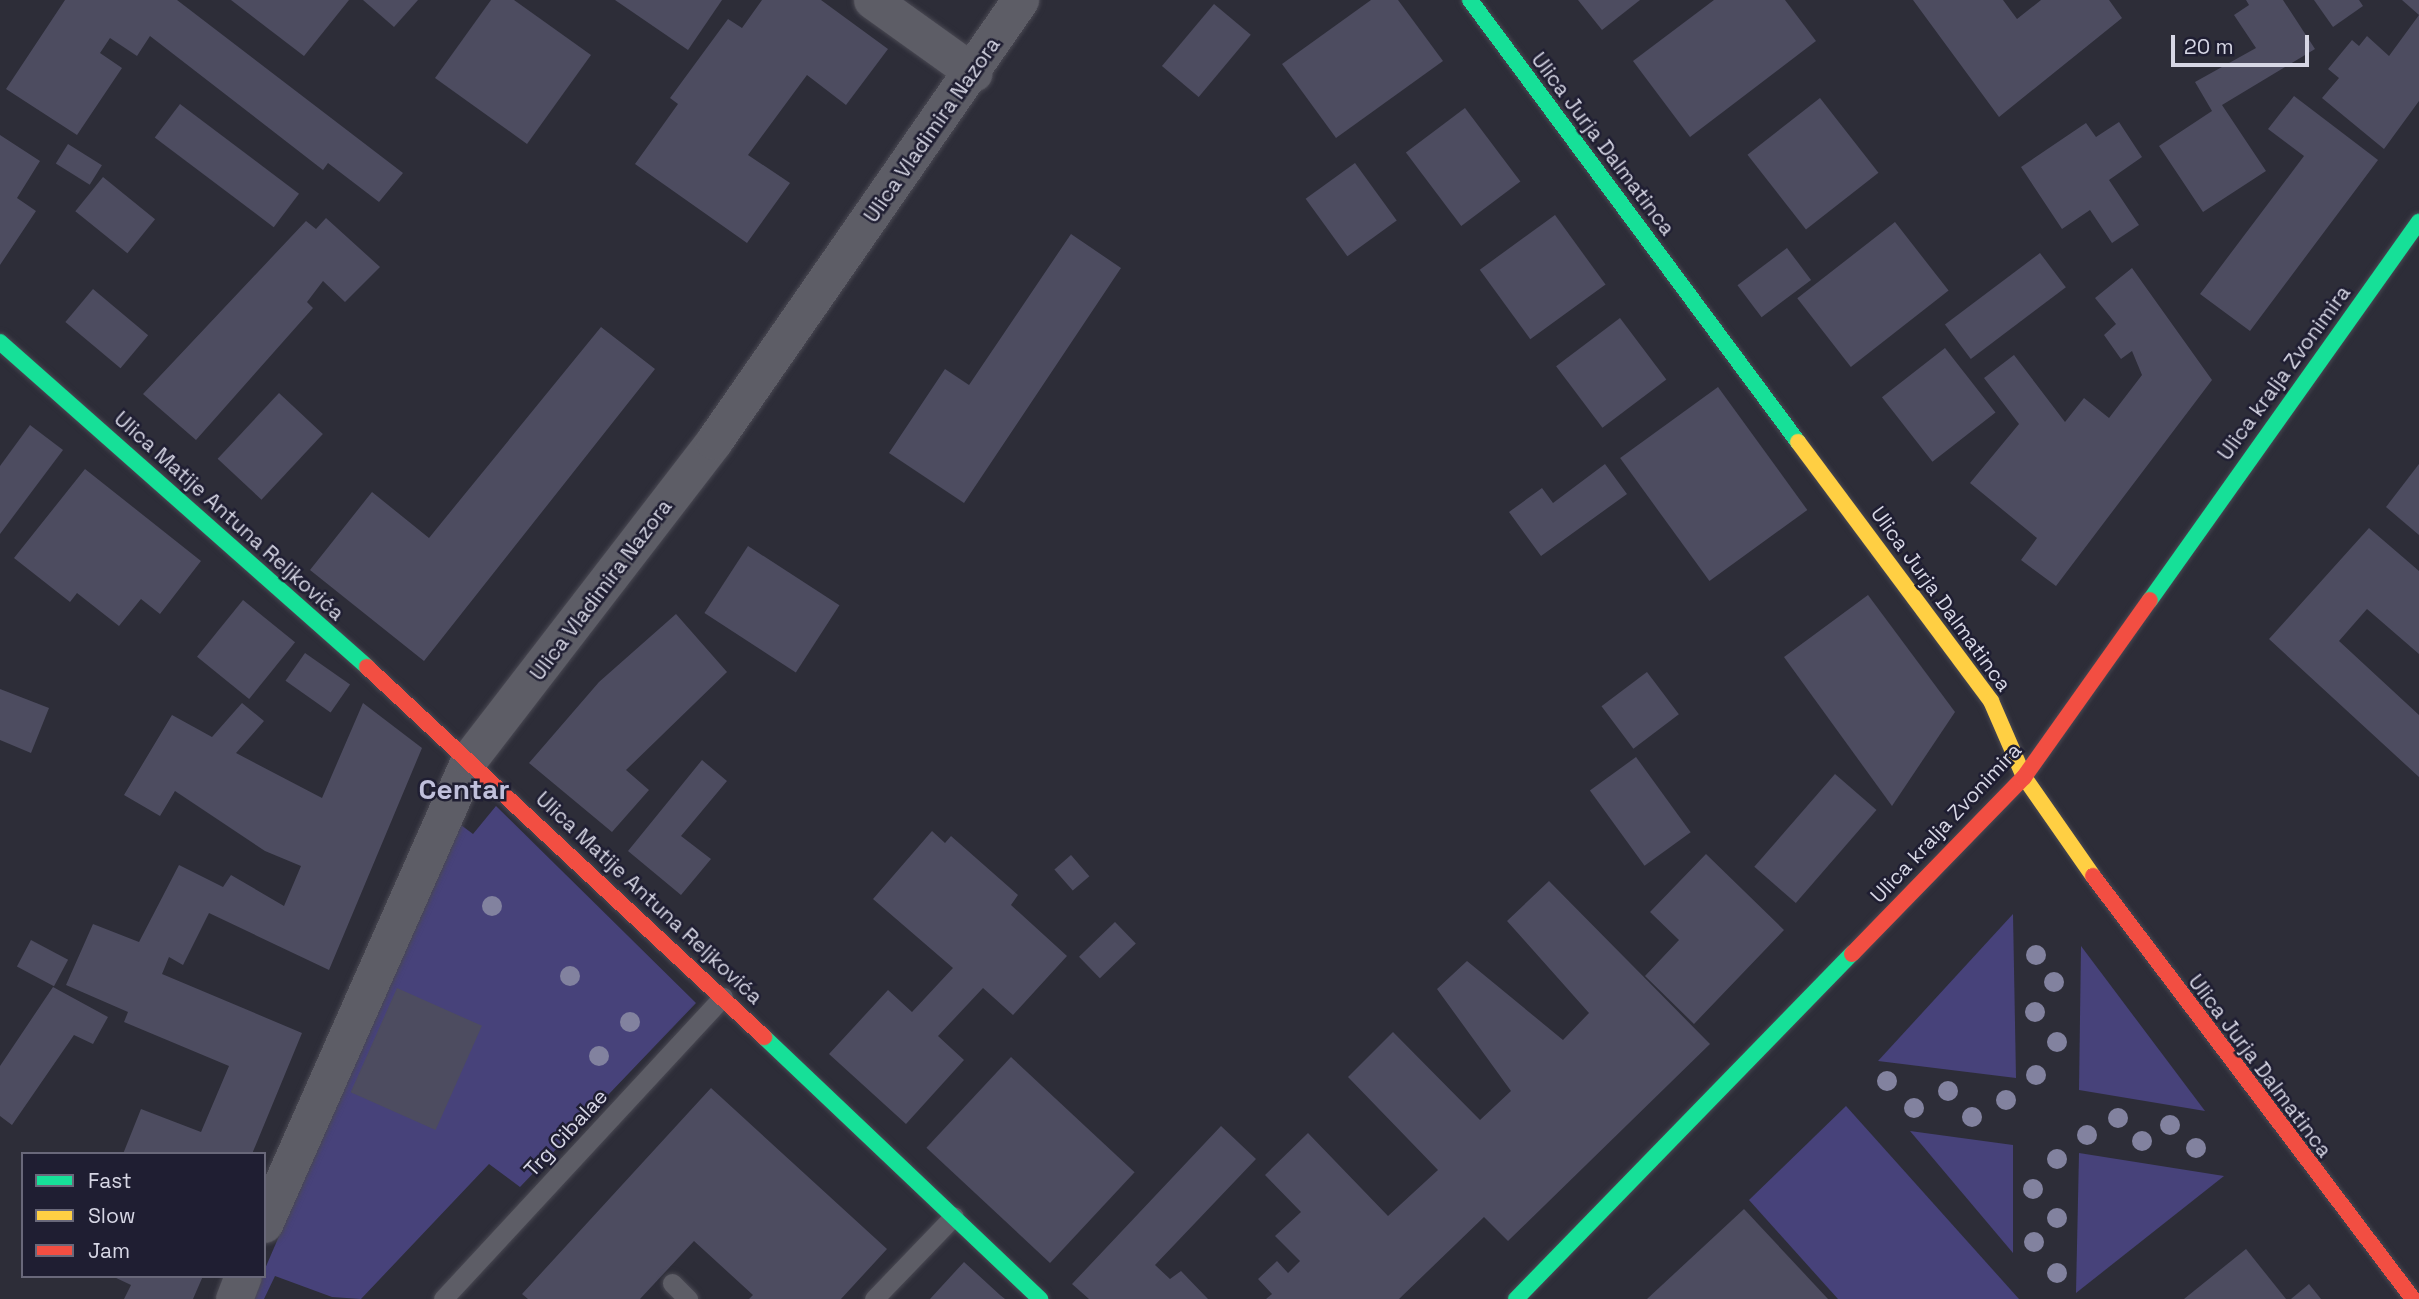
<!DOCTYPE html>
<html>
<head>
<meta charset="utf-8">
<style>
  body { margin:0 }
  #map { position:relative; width:2419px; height:1299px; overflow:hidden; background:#2d2d38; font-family:"Space Grotesk",sans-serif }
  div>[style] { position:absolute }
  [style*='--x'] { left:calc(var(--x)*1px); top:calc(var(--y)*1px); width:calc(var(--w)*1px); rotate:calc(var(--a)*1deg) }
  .green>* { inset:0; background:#47427a }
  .building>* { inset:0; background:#4d4c60; transform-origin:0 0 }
  .roads { filter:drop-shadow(0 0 2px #494852) drop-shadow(0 0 2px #494852) }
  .lane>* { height:19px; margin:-9.5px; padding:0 9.5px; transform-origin:9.5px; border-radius:9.5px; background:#5d5d66 }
  .street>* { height:37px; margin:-18.5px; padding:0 18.5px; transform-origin:18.5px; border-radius:18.5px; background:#5d5d66 }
  .fast>* { height:16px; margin:-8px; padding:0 8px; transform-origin:8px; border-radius:8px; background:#16e098 }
  .slow>* { height:16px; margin:-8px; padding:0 8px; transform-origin:8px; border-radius:8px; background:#ffcf43 }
  .jam>* { height:16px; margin:-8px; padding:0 8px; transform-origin:8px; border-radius:8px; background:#f24e42 }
  .trees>* { width:20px; height:20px; margin:-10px; border-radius:50%; background:#82829f }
  span { translate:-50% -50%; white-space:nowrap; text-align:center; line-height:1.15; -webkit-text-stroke:5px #1f1e32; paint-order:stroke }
  .street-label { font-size:21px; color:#d7d7e5 }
  .district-label { font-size:28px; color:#c0c0db; font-weight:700 }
  .legend { position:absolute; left:21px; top:1152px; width:245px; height:126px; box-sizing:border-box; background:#1f1e32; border:2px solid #69687a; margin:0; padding:9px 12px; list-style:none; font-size:21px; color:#d7d7e5 }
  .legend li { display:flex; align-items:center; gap:14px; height:35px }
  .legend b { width:35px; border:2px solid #69687a }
  .scale { position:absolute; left:2171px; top:35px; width:138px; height:32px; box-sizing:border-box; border:4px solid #d7d7e5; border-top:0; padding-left:9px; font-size:21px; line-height:24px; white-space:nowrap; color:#d7d7e5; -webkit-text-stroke:5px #1f1e32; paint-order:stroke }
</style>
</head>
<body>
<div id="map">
  <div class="green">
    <div style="clip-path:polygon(496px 806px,696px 1003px,520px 1187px,489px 1164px,361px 1299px,332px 1297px,275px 1276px,264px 1299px,252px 1299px,457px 822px,473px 834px)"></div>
    <div style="clip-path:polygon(2013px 914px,2016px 1078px,1878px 1061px)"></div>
    <div style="clip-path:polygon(2081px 946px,2205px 1111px,2079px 1090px)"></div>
    <div style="clip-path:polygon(1846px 1106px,2019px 1299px,1838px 1299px,1749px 1200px)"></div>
    <div style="clip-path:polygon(1910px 1131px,2013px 1145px,2013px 1253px)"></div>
    <div style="clip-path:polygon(2079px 1153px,2224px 1176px,2076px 1293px)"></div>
  </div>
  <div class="building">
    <div style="clip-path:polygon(65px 0,177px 0,403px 173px,379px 202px,328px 163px,323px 170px,150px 36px,137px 56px,110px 38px,100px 53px,122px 68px,77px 135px,6px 89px)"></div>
    <div style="clip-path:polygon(231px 0,349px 0,304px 56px)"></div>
    <div style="clip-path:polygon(363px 0,418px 0,394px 27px)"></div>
    <div style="clip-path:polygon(491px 0,514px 0,591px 55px,527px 144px,435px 78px)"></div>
    <div style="clip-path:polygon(615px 0,722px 0,688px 50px)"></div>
    <div style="clip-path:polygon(762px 0,821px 0,888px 49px,846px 105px,807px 75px,748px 155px,790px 183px,747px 243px,635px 164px,678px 104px,670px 98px,728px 19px,742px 28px)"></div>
    <div style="clip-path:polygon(1371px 0,1398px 0,1443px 61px,1336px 138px,1282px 64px)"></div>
    <div style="clip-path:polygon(1578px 0,1640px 0,1602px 30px)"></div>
    <div style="clip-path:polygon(1714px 0,1785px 0,1816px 41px,1690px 137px,1633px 61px)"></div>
    <div style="clip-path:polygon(1913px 0,2003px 0,2017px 19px,2041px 0,2109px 0,2122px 18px,1999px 117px)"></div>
    <div style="clip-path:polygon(2246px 0,2283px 0,2315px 49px,2222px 105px,2266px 171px,2203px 212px,2159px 146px,2212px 111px,2195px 82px,2256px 48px,2234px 15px,2249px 5px)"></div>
    <div style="clip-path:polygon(2314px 0,2359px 0,2363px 6px,2333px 27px)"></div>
    <div style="clip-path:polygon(2402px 0,2419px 0,2419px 15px)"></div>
    <div style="left:1214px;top:4px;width:48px;height:81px;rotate:40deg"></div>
    <div style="clip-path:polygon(2419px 15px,2419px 101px,2384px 149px,2322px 98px,2339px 78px,2328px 69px,2352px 40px,2359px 46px,2367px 36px,2389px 56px)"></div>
    <div style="clip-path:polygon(2294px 96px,2378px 160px,2250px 331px,2200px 294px,2304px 156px,2268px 129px)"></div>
    <div style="left:1820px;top:98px;width:95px;height:92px;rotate:52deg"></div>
    <div style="left:180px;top:104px;width:149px;height:42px;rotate:37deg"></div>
    <div style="left:1465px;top:108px;width:92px;height:74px;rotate:53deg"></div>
    <div style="clip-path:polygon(2119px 122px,2142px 157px,2109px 180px,2139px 225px,2112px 243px,2090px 210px,2062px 229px,2021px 167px,2086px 123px,2096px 137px)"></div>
    <div style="clip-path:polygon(0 135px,40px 161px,17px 198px,36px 211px,0 265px)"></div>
    <div style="left:68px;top:144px;width:40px;height:23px;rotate:32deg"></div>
    <div style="left:1355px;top:163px;width:71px;height:61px;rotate:54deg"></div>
    <div style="left:103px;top:177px;width:67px;height:44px;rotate:39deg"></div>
    <div style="left:1555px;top:215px;width:86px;height:93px;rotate:54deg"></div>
    <div style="clip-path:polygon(326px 218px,380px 267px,345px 302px,323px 281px,307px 302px,313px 308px,196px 440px,143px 394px,306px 221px,316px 229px)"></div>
    <div style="left:1895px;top:222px;width:87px;height:124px;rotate:52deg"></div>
    <div style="clip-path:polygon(1071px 234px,1121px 268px,964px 503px,889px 453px,945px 369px,969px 385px)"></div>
    <div style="left:1787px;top:248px;width:40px;height:62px;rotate:53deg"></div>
    <div style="left:2040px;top:253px;width:43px;height:119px;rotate:53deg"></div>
    <div style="clip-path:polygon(2132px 268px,2212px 380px,2056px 586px,2021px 560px,2037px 538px,1970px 483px,2019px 424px,1984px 378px,2014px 355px,2065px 422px,2084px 398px,2109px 418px,2142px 375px,2132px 351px,2121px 359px,2104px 335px,2116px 324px,2095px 298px)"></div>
    <div style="left:93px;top:289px;width:72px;height:43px;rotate:40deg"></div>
    <div style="left:1620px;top:318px;width:77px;height:80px;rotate:53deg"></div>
    <div style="clip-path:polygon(601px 327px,655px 369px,424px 661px,310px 570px,372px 492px,429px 538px)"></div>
    <div style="left:1945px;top:348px;width:82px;height:80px;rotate:52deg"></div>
    <div style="left:1718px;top:387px;width:152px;height:121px;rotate:54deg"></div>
    <div style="left:279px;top:393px;width:60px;height:90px;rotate:43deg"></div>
    <div style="clip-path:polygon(30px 425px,63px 450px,0 534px,0 466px)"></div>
    <div style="clip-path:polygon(1605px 464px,1627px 494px,1541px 556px,1509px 512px,1542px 488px,1553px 503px)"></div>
    <div style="clip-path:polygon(2419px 464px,2419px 535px,2386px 507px)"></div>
    <div style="clip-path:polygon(85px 469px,201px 561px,160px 614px,141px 599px,119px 626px,77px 593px,70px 602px,14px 558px)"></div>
    <div style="clip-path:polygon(2369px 528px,2419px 571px,2419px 654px,2367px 609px,2339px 641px,2419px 715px,2419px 777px,2269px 639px)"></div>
    <div style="left:748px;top:546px;width:109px;height:80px;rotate:33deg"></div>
    <div style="clip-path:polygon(1868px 595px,1955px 712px,1892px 806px,1784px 657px)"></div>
    <div style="left:243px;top:600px;width:67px;height:73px;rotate:39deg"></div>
    <div style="clip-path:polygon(676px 614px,727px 672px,626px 770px,649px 790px,612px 832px,529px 763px,599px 682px)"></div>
    <div style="left:305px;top:653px;width:55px;height:34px;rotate:35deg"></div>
    <div style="left:1647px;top:672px;width:53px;height:57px;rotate:53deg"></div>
    <div style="clip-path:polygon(0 689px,49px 708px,31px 753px,0 740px)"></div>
    <div style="clip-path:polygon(242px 703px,264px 721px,236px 753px,322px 798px,363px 703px,422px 748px,329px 970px,209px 913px,183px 965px,169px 957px,162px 974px,302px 1033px,252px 1154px,123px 1154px,141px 1109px,201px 1132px,229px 1066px,124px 1022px,128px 1012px,66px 985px,93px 924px,139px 942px,179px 865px,223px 887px,231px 875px,284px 906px,301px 866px,265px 851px,175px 791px,160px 816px,124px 795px,172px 715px,212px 737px)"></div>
    <div style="left:1636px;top:757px;width:93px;height:57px;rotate:54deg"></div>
    <div style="clip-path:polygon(702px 760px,727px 781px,681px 836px,711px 859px,681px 895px,628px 851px)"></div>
    <div style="left:1835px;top:774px;width:55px;height:123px;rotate:41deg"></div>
    <div style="clip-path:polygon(932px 831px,945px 843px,951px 836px,1018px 895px,1011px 905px,1067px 956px,1013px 1015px,983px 988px,938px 1036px,964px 1060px,906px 1124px,829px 1054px,888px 990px,912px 1012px,953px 968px,873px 899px)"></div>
    <div style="clip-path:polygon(1706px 854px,1784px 930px,1694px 1024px,1645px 976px,1679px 940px,1650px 912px)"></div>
    <div style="left:1071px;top:855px;width:28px;height:22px;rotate:49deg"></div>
    <div style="clip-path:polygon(1549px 881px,1710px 1044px,1508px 1241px,1484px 1217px,1399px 1299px,1266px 1299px,1272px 1294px,1258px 1279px,1277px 1261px,1288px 1273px,1300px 1261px,1275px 1236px,1301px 1212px,1265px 1175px,1308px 1133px,1388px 1216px,1438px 1170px,1348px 1077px,1393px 1032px,1480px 1120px,1511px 1091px,1437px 989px,1467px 961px,1563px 1040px,1589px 1013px,1507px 921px)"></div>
    <div style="left:1115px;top:922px;width:30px;height:50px;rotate:46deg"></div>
    <div style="left:31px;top:940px;width:42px;height:30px;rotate:28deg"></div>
    <div style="clip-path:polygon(53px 987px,108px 1017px,93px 1044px,74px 1035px,12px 1125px,0 1116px,0 1066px)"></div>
    <div style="left:397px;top:988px;width:93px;height:114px;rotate:24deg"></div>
    <div style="left:1011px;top:1057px;width:169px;height:124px;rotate:43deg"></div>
    <div style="clip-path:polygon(711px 1088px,887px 1249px,841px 1299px,749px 1299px,753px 1295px,694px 1241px,640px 1299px,528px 1299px,522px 1294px)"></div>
    <div style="clip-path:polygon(1221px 1126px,1256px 1159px,1155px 1265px,1170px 1279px,1181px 1271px,1208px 1299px,1089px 1299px,1072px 1284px)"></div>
    <div style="clip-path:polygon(1744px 1209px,1828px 1299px,1647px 1299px)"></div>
    <div style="clip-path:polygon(2246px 1249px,2286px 1299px,2184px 1299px)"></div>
    <div style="clip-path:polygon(964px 1262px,1000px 1295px,1005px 1299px,930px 1299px)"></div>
    <div style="clip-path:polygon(112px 1276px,203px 1276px,193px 1299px,124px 1299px,131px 1285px)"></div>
    <div style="clip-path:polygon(2309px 1284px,2321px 1299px,2291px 1299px)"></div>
  </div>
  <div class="roads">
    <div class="lane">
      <div style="--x:672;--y:1283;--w:23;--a:45"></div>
      <div style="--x:443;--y:1299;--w:412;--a:-47.2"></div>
      <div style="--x:874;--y:1299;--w:115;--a:-46.1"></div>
    </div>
    <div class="street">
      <div style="--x:872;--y:0;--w:125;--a:35.6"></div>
      <div style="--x:264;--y:1224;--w:510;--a:-66.15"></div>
      <div style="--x:470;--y:758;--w:400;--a:-52.4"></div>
      <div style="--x:714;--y:441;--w:537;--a:-55.24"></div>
      <div style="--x:234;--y:1299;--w:25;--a:-69"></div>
    </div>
    <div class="fast">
      <div style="--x:1470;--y:0;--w:550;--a:53.42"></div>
      <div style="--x:0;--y:342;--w:490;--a:41.5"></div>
      <div style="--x:2150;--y:600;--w:464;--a:-54.6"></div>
      <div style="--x:764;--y:1037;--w:381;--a:43.5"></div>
      <div style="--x:1516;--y:1299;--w:482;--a:-45.8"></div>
    </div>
    <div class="slow">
      <div style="--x:1798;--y:442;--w:323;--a:53.3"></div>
      <div style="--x:1991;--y:701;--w:83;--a:66.5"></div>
      <div style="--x:2024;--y:777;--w:121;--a:55.1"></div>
    </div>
    <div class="jam">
      <div style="--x:367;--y:667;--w:543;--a:42.98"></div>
      <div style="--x:2093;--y:876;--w:530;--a:52.89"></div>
      <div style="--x:1852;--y:954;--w:247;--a:-45.8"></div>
      <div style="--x:2024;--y:777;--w:217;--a:-54.6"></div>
    </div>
  </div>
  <div class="trees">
    <div style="left:492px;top:906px"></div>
    <div style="left:2036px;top:955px"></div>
    <div style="left:570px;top:976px"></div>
    <div style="left:2054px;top:982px"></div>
    <div style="left:2035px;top:1012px"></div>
    <div style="left:630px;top:1022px"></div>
    <div style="left:2057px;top:1042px"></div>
    <div style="left:599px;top:1056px"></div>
    <div style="left:2036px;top:1075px"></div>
    <div style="left:1887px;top:1081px"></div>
    <div style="left:1948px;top:1091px"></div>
    <div style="left:2006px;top:1100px"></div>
    <div style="left:1914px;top:1108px"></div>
    <div style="left:1972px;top:1117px"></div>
    <div style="left:2118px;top:1118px"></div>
    <div style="left:2170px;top:1125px"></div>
    <div style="left:2087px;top:1135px"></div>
    <div style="left:2142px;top:1141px"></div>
    <div style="left:2196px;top:1148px"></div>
    <div style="left:2057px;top:1159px"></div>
    <div style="left:2033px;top:1189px"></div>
    <div style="left:2057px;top:1218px"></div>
    <div style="left:2034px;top:1242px"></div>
    <div style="left:2057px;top:1273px"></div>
  </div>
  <div class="street-label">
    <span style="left:932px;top:130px;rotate:-55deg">Ulica Vladimira Nazora</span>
    <span style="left:1603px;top:144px;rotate:53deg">Ulica Jurja Dalmatinca</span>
    <span style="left:2284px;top:373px;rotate:-54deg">Ulica kralja Zvonimira</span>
    <span style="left:229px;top:516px;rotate:42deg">Ulica Matije Antuna Reljkovića</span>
    <span style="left:601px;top:590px;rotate:-53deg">Ulica Vladimira Nazora</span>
    <span style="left:1941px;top:599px;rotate:54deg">Ulica Jurja Dalmatinca</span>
    <span style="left:1946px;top:823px;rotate:-47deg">Ulica kralja Zvonimira</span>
    <span style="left:649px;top:898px;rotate:43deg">Ulica Matije Antuna Reljkovića</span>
    <span style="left:2260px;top:1066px;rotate:53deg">Ulica Jurja Dalmatinca</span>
    <span style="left:566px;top:1133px;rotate:-47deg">Trg Cibalae</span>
  </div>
  <div class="district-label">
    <span style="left:464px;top:789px">Centar</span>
  </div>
  <ul class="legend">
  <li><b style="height:9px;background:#16e098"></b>Fast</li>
  <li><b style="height:9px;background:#ffcf43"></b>Slow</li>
  <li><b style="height:9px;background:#f24e42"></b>Jam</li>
  </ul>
  <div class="scale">20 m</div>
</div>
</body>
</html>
